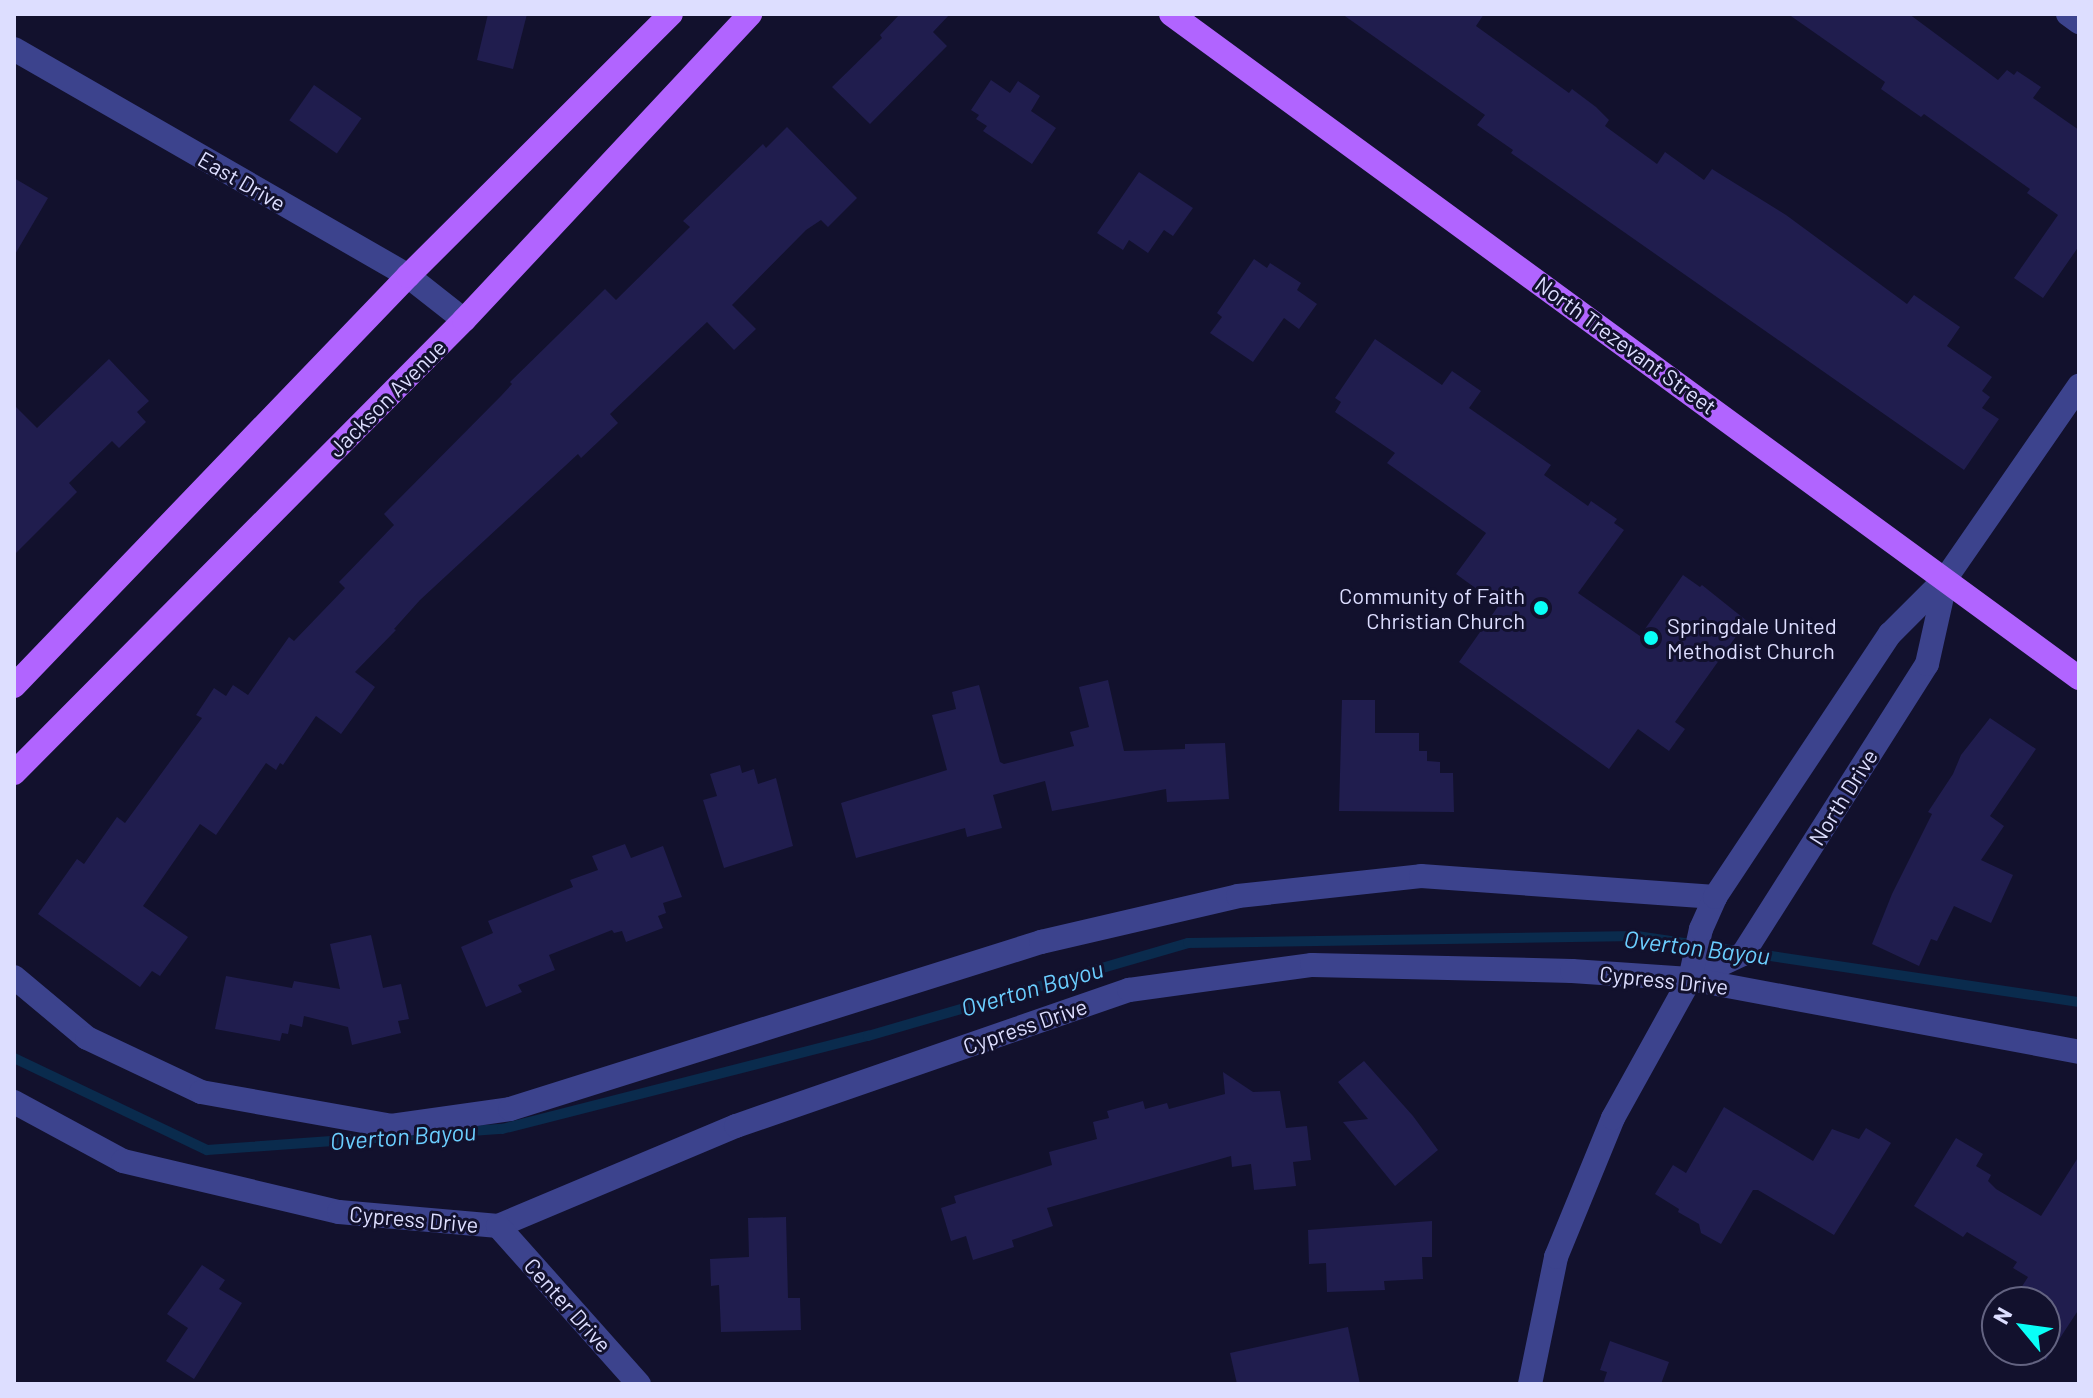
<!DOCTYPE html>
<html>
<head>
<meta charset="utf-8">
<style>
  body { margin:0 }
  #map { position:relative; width:2093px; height:1398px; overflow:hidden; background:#12112d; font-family:Barlow,sans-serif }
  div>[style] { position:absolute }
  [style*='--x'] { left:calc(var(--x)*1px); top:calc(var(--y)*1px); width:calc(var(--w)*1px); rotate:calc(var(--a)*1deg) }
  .stream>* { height:10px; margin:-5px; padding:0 5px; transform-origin:5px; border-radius:5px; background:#0a2b4d }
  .building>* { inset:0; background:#201d4e; transform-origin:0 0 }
  .minor>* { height:24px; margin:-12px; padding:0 12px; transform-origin:12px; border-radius:12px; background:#3c438d }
  .major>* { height:24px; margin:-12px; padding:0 12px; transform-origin:12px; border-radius:12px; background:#b164ff }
  .dots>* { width:22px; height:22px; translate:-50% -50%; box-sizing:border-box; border:4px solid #12112d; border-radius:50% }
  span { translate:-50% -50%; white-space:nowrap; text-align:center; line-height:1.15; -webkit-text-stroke:6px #12112d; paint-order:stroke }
  .street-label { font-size:22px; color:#dddeff }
  .poi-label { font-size:22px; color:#dddeff }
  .right { translate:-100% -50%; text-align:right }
  .left { translate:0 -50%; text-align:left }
  .water-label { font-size:24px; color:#6bceff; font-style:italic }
  .frame { position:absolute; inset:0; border:16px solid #dddeff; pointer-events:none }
  .north { position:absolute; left:1981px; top:1286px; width:80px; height:80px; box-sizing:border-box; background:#12112d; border:2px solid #636381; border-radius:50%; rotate:299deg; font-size:22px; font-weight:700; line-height:32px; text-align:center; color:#dddeff }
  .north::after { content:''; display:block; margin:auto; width:28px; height:36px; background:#09fff7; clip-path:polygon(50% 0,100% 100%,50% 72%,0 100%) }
</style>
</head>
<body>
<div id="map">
  <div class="stream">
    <div style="--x:14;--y:1058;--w:214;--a:25.5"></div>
    <div style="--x:207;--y:1150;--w:296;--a:-4.1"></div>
    <div style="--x:502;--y:1129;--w:378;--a:-14.3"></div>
    <div style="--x:868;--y:1036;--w:333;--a:-16.2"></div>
    <div style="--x:1188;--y:943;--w:449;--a:-0.9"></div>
    <div style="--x:1637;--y:936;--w:447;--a:8.5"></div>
  </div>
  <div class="building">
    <div style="clip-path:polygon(488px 14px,527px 14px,513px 69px,477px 60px)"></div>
    <div style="clip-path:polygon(900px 14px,950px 14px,933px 32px,947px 46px,870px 124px,832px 87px,882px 38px,880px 35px)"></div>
    <div style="clip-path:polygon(1342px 14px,1484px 14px,1476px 26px,1569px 93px,1572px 89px,1596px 107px,1609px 120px,1605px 126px,1657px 164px,1665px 152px,1704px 180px,1712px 169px,1786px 215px,1907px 304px,1914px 295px,1960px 327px,1947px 346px,1992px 377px,1982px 391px,1990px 397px,1982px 408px,1999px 419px,1964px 470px,1511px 153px,1513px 150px,1477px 125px,1485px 115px)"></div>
    <div style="clip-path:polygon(1788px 14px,1909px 14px,1998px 80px,2007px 70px,2014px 75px,2017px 71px,2041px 87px,2033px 98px,2079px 130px,2079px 246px,2043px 298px,2014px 278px,2058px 215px,2027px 193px,2030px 189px,1924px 114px,1921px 117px,1881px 89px,1885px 82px)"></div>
    <div style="clip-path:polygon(991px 80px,1010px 93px,1018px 81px,1040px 96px,1031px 111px,1056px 128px,1032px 164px,983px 131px,987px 126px,976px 119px,979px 115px,971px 110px)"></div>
    <div style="left:314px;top:85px;width:58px;height:43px;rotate:35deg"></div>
    <div style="clip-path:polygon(787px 127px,857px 198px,828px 227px,821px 220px,806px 230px,732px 305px,756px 329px,734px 350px,707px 322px,610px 414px,618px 423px,581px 458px,578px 454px,420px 600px,394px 629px,396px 630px,355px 672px,375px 687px,341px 734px,316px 716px,283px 765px,280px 763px,276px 770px,266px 763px,216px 835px,200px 824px,143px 906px,188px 937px,160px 976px,152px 971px,140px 987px,38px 914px,77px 859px,84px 864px,117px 817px,125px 823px,202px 718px,196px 715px,214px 688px,226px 696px,233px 685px,248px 695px,289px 637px,294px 641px,345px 588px,339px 582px,394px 525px,384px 514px,501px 396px,512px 384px,510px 382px,605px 289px,616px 300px,690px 227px,683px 221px,763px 144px,766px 148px)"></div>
    <div style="clip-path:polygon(1139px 172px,1193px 208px,1173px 236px,1164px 230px,1148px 253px,1129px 240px,1123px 250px,1097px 233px)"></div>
    <div style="clip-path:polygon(14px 178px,48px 198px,14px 256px)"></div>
    <div style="clip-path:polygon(1254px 259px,1267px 268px,1270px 263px,1301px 283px,1297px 290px,1317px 304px,1299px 329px,1284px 318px,1253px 362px,1210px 333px,1222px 317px,1217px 313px)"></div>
    <div style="clip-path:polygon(1375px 339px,1442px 385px,1452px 371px,1481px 391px,1469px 408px,1551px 465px,1544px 475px,1588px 506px,1591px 501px,1617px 519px,1614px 523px,1624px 530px,1578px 593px,1640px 636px,1683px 575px,1700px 587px,1702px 585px,1747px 621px,1675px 722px,1685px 729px,1669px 751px,1638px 729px,1609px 769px,1459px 662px,1499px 605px,1456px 574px,1486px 533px,1387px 463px,1395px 453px,1335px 412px,1341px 402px,1335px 398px)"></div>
    <div style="clip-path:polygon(109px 359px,149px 401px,137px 412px,146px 422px,119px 448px,112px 441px,69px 483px,77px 492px,14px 555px,14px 405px,37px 428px)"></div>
    <div style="clip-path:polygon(1108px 680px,1124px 751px,1185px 749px,1185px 744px,1225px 743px,1229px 799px,1167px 802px,1166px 789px,1052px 811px,1045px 781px,993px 795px,1002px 828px,967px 837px,965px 828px,856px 858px,841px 803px,947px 770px,932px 715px,956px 709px,952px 692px,979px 685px,1000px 762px,1004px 764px,1074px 746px,1070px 732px,1089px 727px,1079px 687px)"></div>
    <div style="clip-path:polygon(1342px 700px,1375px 700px,1375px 733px,1419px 733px,1419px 751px,1427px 751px,1427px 761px,1440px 762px,1440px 773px,1453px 773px,1454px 812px,1339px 811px)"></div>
    <div style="clip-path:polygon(1990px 718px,2036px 749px,1990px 816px,2004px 826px,1981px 860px,2013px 875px,1991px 923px,1954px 906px,1937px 941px,1931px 939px,1919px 966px,1872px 944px,1892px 894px,1932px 814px,1928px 812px,1953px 774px,1961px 755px)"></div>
    <div style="clip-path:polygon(740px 765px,742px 773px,754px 769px,758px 784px,776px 778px,793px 846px,724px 868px,703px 800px,717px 796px,710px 774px)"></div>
    <div style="clip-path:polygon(625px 844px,631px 858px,663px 846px,682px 897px,663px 903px,666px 913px,658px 916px,663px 928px,626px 942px,622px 931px,614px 933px,612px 930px,549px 955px,555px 970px,518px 985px,522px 992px,486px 1007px,461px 947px,493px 933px,488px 921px,573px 887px,570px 880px,598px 870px,592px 856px)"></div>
    <div style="clip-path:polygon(371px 935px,383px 988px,401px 984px,409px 1019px,398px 1021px,401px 1033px,352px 1045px,348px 1027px,304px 1016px,302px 1027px,290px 1024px,288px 1034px,282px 1033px,280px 1041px,215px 1029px,226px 976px,292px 988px,294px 981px,340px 989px,330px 944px)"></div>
    <div style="clip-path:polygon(1364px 1061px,1413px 1116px,1438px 1150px,1395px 1186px,1343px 1122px,1368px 1119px,1338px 1082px)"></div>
    <div style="clip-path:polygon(1223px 1072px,1253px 1092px,1280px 1091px,1286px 1128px,1307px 1126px,1311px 1160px,1293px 1162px,1296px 1186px,1254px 1190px,1251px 1164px,1232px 1167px,1231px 1156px,1047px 1208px,1053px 1226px,1012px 1240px,1014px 1247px,973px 1260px,966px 1236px,951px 1241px,941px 1208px,956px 1203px,954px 1196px,1052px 1165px,1049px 1152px,1097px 1139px,1093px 1122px,1109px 1118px,1107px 1111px,1143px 1101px,1145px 1109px,1167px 1103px,1169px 1109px,1225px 1094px)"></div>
    <div style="clip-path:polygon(1724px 1107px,1813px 1161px,1832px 1129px,1859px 1139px,1866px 1128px,1891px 1143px,1834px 1235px,1758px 1190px,1753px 1190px,1721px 1244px,1701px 1233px,1699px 1224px,1678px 1212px,1679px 1209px,1655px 1194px,1673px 1165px,1686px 1173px)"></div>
    <div style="clip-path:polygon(1956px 1138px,1983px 1154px,1976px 1166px,1991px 1175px,1988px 1181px,1996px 1189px,2041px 1216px,2079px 1156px,2079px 1309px,2045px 1361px,2045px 1302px,2012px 1302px,2028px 1277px,2013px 1268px,2017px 1262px,1967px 1232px,1963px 1237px,1914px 1206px)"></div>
    <div style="clip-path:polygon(786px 1217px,788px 1298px,800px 1298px,801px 1330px,721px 1332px,719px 1285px,711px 1286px,710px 1259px,749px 1257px,748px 1218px)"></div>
    <div style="clip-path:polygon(1432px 1221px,1432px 1257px,1422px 1257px,1423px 1279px,1384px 1281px,1385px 1290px,1327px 1292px,1326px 1263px,1309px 1264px,1308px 1230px)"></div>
    <div style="clip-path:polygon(202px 1265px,225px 1280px,219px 1289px,242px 1303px,194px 1379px,166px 1361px,188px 1328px,167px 1314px)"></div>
    <div style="clip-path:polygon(1348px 1327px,1360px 1384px,1237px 1384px,1230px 1353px)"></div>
    <div style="clip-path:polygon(1610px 1341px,1669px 1362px,1661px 1384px,1603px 1384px,1607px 1372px,1600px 1370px)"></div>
  </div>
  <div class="minor">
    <div style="--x:2068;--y:14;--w:14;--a:36"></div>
    <div style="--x:14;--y:49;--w:455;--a:29.9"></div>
    <div style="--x:408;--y:276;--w:71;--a:38.2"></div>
    <div style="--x:14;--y:977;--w:95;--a:39.9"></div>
    <div style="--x:87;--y:1038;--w:126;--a:25.3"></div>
    <div style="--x:201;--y:1092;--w:193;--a:10.1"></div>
    <div style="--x:391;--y:1126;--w:120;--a:-8.1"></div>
    <div style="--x:510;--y:1109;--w:557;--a:-17.46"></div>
    <div style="--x:1041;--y:942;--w:202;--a:-13.1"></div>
    <div style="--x:1238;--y:896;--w:184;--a:-6.2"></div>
    <div style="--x:1421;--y:876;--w:295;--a:4.1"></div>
    <div style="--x:1692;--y:978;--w:56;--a:-25.2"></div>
    <div style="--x:1743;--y:954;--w:343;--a:-57.6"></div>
    <div style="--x:1927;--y:664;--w:87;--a:-77.4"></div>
    <div style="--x:14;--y:1102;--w:124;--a:28.4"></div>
    <div style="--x:123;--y:1161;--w:222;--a:13.3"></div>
    <div style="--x:339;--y:1212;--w:160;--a:5"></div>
    <div style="--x:498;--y:1226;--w:258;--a:-22.8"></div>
    <div style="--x:736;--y:1126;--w:416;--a:-19.1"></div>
    <div style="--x:1129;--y:990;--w:185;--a:-7.8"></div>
    <div style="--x:1312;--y:965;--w:260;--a:1.3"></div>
    <div style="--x:1572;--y:971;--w:118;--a:3.9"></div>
    <div style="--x:1690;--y:979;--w:396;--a:10.6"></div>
    <div style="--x:498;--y:1226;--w:212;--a:48.3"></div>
    <div style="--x:1530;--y:1384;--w:130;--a:-78.4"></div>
    <div style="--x:1556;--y:1257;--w:150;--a:-67.7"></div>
    <div style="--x:1613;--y:1118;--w:159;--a:-61"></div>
    <div style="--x:1690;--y:979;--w:51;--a:-77.6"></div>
    <div style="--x:1701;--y:929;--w:35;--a:-66"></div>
    <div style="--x:1715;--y:897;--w:316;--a:-56.4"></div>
    <div style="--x:1890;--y:634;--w:79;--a:-45"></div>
    <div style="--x:1946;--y:578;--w:234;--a:-55.3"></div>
  </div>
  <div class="major">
    <div style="--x:1171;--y:14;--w:1125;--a:36.18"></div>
    <div style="--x:14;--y:686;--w:569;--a:-46.14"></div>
    <div style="--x:408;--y:276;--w:371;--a:-44.9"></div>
    <div style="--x:14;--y:773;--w:639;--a:-45.19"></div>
    <div style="--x:464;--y:320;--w:419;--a:-46.9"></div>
  </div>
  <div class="dots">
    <div style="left:1541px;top:608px;background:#09fff7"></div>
    <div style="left:1651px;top:638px;background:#09fff7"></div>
  </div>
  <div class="street-label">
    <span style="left:242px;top:181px;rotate:30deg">East Drive</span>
    <span style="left:1626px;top:345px;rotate:36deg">North Trezevant Street</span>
    <span style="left:387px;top:398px;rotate:-45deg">Jackson Avenue</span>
    <span style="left:1843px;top:797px;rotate:-58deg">North Drive</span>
    <span style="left:1664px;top:980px;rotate:6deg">Cypress Drive</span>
    <span style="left:1025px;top:1026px;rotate:-19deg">Cypress Drive</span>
    <span style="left:414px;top:1219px;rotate:5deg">Cypress Drive</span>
    <span style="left:568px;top:1305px;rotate:48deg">Center Drive</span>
  </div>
  <div class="poi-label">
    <span class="right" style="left:1525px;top:608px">Community of Faith<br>Christian Church</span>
    <span class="left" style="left:1667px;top:638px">Springdale United<br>Methodist Church</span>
  </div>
  <div class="water-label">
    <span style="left:1697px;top:947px;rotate:7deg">Overton Bayou</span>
    <span style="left:1032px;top:988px;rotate:-16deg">Overton Bayou</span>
    <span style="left:403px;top:1136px;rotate:-4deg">Overton Bayou</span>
  </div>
  <div class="frame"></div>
  <div class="north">N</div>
</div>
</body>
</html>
